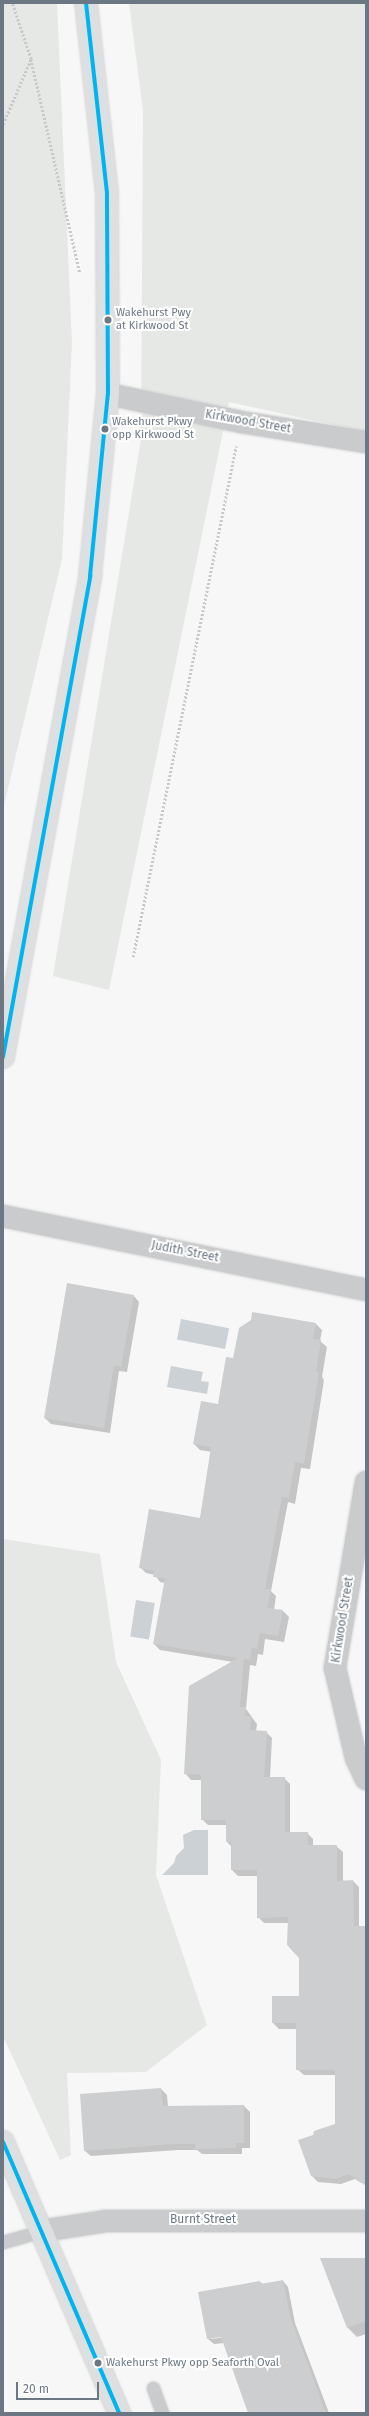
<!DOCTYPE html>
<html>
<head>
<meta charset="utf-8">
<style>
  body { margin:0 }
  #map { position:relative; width:369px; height:2416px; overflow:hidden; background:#f7f7f7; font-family:"Fira Sans",sans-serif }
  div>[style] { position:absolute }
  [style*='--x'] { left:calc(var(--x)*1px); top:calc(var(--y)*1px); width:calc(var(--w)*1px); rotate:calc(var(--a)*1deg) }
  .green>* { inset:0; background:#e6e8e5 }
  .water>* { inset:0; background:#ccd1d5; transform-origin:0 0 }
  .shadow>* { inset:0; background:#0003 }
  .building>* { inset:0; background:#cdcecf }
  .path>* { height:2.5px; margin-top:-1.25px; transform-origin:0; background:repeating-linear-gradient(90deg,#c7c8c9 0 2px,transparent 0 4px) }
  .roads { filter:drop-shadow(0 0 1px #d3d4d5) drop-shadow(0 0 1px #d3d4d5) }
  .lane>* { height:13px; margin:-6.5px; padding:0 6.5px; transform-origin:6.5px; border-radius:6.5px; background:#cacbcc }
  .street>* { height:22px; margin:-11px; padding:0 11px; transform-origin:11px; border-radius:11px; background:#cacbcc }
  .primary>* { height:22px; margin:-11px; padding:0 11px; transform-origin:11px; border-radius:11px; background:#dedfe0 }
  .bus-1>* { height:4px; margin:-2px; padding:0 2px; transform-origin:2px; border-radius:2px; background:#00b5ef }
  .dots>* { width:11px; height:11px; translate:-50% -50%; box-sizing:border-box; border:2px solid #fff; border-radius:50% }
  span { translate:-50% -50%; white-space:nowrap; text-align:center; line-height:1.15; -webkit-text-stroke:4px #fff; paint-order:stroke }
  .bus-label { font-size:11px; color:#6b7783 }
  .left { translate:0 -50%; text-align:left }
  .street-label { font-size:12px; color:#6b7783 }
  .frame { position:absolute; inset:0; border:4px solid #6b7783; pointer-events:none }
  .scale { position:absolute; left:16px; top:2382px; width:83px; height:18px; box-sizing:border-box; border:2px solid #6b7783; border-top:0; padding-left:5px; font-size:12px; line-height:14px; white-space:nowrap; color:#6b7783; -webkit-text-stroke:3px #fff; paint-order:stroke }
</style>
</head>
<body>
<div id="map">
  <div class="green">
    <div style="clip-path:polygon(3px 3px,57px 3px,72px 343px,62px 559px,3px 810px)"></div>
    <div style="clip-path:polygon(129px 3px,366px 3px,366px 432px,229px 402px,109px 990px,53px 976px,141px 439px,143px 111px)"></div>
    <div style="clip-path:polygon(3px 1539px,100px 1554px,116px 1662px,161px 1760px,156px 1875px,207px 2025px,146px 2072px,67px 2073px,71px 2155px,60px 2160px,3px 2036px)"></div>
  </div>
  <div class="water">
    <div style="left:181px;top:1319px;width:49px;height:21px;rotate:11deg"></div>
    <div style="clip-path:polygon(171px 1366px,203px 1372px,201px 1381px,209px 1382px,207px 1394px,167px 1387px)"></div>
    <div style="left:136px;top:1600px;width:19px;height:37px;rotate:9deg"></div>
    <div style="clip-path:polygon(194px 1830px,208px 1830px,208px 1875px,162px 1875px,174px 1863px,176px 1856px,184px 1848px,183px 1835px)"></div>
  </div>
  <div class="shadow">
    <div style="clip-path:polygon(134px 1296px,139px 1302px,127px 1372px,119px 1371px,110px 1433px,51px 1424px,45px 1418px)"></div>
    <div style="clip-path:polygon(316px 1324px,322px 1330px,320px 1341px,327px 1347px,322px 1377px,324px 1380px,310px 1469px,301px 1468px,295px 1504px,288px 1502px,271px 1591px,276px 1596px,274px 1610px,283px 1611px,289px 1617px,284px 1642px,265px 1639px,263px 1655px,258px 1654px,256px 1666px,250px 1665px,246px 1709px,257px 1724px,256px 1732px,266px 1732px,272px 1738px,270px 1778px,284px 1778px,290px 1784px,290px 1833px,307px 1833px,313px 1839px,313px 1846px,336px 1846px,343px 1852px,343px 1882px,353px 1881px,359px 1887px,359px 1927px,366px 1927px,366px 2182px,361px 2183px,355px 2179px,341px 2184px,318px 2182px,312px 2176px,336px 2125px,336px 2075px,304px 2075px,297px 2069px,297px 2029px,279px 2029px,273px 2023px,300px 1997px,300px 1957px,289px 1923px,264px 1923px,258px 1917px,258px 1876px,238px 1876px,232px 1870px,232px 1847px,227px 1842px,227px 1825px,208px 1825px,202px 1819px,202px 1780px,191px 1780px,185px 1773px,233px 1662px,160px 1650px,154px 1644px,165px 1583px,160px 1582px,155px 1575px,146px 1573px,140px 1567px,200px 1519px,212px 1452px,200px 1450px,194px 1444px,219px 1405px,234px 1359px)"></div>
    <div style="clip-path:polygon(161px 2089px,167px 2095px,168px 2107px,244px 2106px,250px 2112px,250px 2148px,242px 2148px,242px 2154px,202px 2154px,197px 2150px,178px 2150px,91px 2156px,85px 2151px)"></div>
    <div style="clip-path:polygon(366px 2259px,366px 2334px,357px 2337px,347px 2327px)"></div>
    <div style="clip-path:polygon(evenodd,283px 2281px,288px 2287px,295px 2323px,329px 2413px,250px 2413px,224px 2343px,214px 2344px,208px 2339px,260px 2282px,263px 2284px,283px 2281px,211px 2337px,226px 2337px,211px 2339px,211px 2337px)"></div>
  </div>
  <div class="building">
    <div style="clip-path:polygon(67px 1283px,134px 1295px,121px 1367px,114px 1365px,104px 1428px,44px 1418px)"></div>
    <div style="clip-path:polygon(252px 1312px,316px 1323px,313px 1339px,321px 1340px,316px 1372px,319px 1373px,304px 1464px,295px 1462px,289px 1498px,282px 1497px,265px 1589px,271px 1589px,267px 1608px,283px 1610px,278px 1636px,260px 1633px,257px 1649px,252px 1648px,250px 1660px,244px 1659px,240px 1707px,246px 1707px,245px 1716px,251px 1717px,250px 1730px,267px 1731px,264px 1777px,285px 1777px,285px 1832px,308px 1832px,308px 1845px,337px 1845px,337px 1881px,353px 1880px,354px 1926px,366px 1926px,366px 2186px,349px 2174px,335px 2179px,311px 2176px,298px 2140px,313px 2135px,314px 2131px,335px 2124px,335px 2070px,296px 2070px,296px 2023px,272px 2023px,272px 1996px,299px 1996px,299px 1958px,287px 1945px,288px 1917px,257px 1918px,257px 1870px,231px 1870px,231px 1842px,226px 1842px,226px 1820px,201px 1820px,201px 1775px,184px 1774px,189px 1686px,238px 1658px,153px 1644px,165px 1578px,153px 1577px,154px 1571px,139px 1568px,149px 1509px,200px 1518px,211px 1447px,193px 1444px,201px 1401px,218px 1404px,226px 1357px,233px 1358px,239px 1328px,251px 1320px)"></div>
    <div style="clip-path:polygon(161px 2088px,163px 2106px,244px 2105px,244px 2143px,236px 2143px,236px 2148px,195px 2149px,195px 2144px,172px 2144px,84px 2151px,80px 2094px)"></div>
    <div style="clip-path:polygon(320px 2258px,366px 2258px,366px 2321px,347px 2328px)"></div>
    <div style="clip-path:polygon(283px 2280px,290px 2316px,326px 2413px,248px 2413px,221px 2337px,207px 2339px,198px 2292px,260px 2281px,261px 2284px)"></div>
  </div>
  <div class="path">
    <div style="--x:31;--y:59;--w:220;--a:77.1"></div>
    <div style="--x:3;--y:124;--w:71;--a:-66.7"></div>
    <div style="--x:31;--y:59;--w:59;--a:-108.7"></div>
    <div style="--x:133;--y:957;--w:521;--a:-78.6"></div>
  </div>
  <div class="roads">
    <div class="lane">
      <div style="--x:3;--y:2242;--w:40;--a:-16"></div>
      <div style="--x:153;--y:2388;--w:27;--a:70"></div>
    </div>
    <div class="street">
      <div style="--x:108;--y:394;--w:136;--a:11.9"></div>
      <div style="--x:241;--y:422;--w:127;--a:9.1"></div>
      <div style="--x:3;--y:1216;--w:370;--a:11.5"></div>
      <div style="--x:366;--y:1482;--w:189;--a:99.5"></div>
      <div style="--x:335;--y:1668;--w:92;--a:76.9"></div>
      <div style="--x:356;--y:1758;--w:23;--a:65"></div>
      <div style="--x:41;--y:2231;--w:67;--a:-8.6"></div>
      <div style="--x:107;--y:2221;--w:259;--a:0"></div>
    </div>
    <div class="primary">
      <div style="--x:3;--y:1057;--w:489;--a:-79.7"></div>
      <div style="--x:90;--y:576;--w:183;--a:-84.4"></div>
      <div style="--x:108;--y:394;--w:201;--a:-90.3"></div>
      <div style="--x:107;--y:193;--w:191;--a:-96.3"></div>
      <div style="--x:3;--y:2142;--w:295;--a:66.8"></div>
    </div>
  </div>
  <div class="bus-1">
    <div style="--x:3;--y:1057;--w:489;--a:-79.7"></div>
    <div style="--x:90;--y:576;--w:183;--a:-84.4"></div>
    <div style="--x:108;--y:394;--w:201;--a:-90.3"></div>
    <div style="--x:107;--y:193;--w:191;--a:-96.3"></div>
    <div style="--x:3;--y:2142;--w:295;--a:66.8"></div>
  </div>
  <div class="dots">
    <div style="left:108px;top:320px;background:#6b7783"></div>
    <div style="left:105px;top:429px;background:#6b7783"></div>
    <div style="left:98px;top:2363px;background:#6b7783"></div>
  </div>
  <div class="bus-label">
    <span class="left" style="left:116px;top:320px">Wakehurst Pwy<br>at Kirkwood St</span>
    <span class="left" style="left:112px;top:429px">Wakehurst Pkwy<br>opp Kirkwood St</span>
    <span class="left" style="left:106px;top:2363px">Wakehurst Pkwy opp Seaforth Oval</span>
  </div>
  <div class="street-label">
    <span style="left:248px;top:422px;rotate:10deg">Kirkwood Street</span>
    <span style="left:185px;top:1252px;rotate:11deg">Judith Street</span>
    <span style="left:343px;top:1620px;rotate:-81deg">Kirkwood Street</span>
    <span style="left:203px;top:2220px">Burnt Street</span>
  </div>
  <div class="frame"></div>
  <div class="scale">20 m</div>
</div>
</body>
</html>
